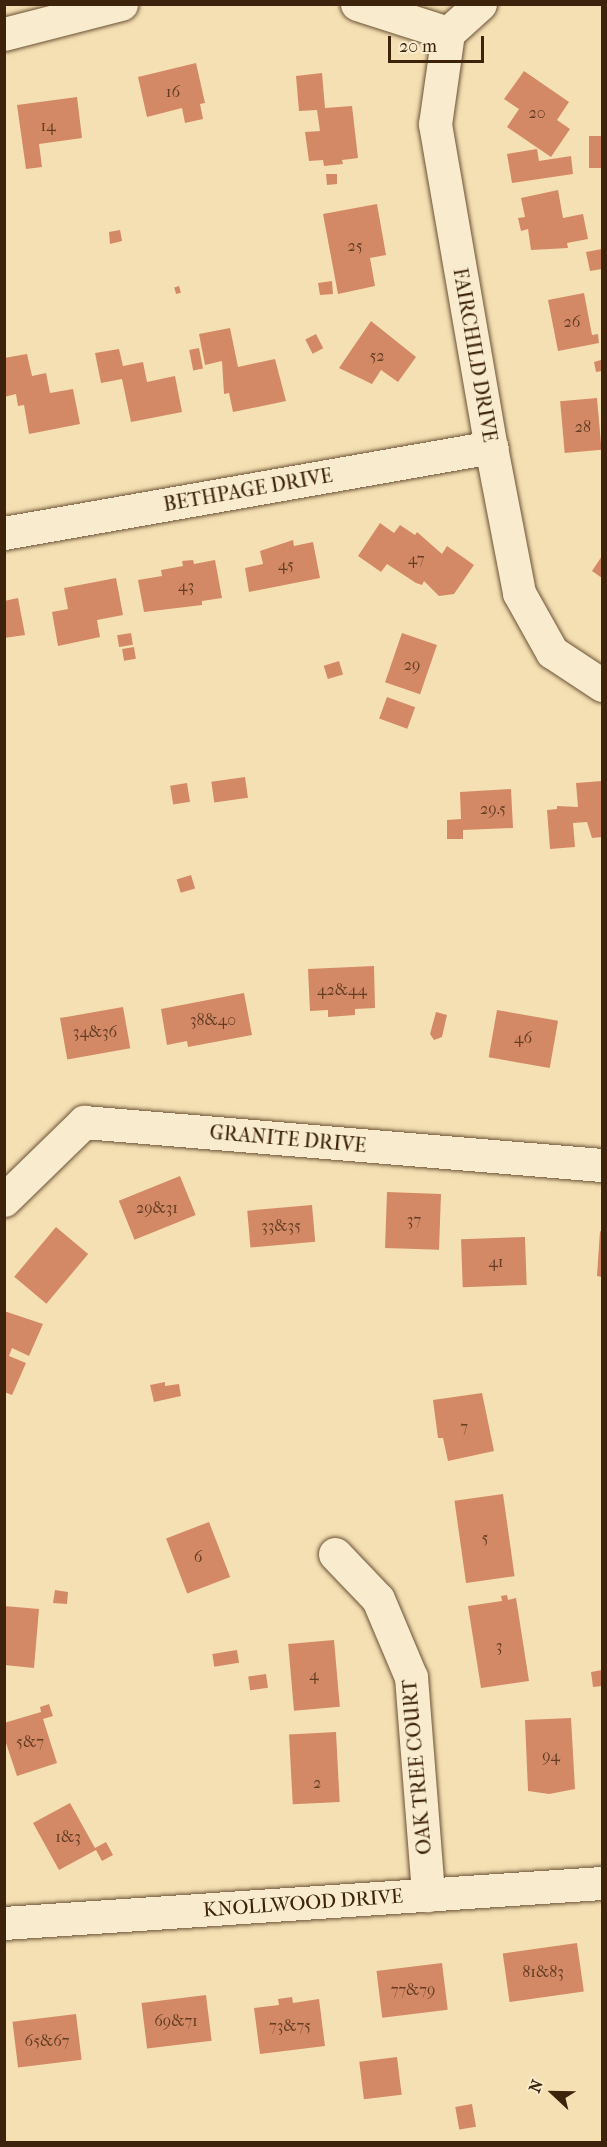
<!DOCTYPE html>
<html>
<head>
<meta charset="utf-8">
<style>
  body { margin:0 }
  #map { position:relative; width:607px; height:2147px; overflow:hidden; background:#f5e0b3; font-family:"IM FELL French Canon",serif }
  div>[style] { position:absolute }
  [style*='--x'] { left:calc(var(--x)*1px); top:calc(var(--y)*1px); width:calc(var(--w)*1px); rotate:calc(var(--a)*1deg) }
  .building>* { inset:0; background:#d38966; transform-origin:0 0 }
  .roads { filter:drop-shadow(0 0 2px #6c5236) drop-shadow(0 0 2px #6c5236) }
  .minor>* { height:33px; margin:-16.5px; padding:0 16.5px; transform-origin:16.5px; border-radius:16.5px; background:#f8ebce }
  span { translate:-50% -50%; white-space:nowrap; text-align:center; line-height:1.15; -webkit-text-stroke:6px #f8ebce; paint-order:stroke }
  .number-label { font-size:16px; color:#633c22 }
  .number-label span { -webkit-text-stroke-width:0 }
  .street-label { font-size:20px; color:#3e230c }
  .frame { position:absolute; inset:0; border:6px solid #3e230c; pointer-events:none }
  .north { position:absolute; left:523px; top:2063px; width:60px; height:60px; -webkit-text-stroke:4px #f8ebce; paint-order:stroke; rotate:292deg; font-size:16px; font-weight:700; line-height:24px; text-align:center; color:#3e230c }
  .north::after { content:''; display:block; margin:auto; width:21px; height:27px; background:#3e230c; clip-path:polygon(50% 0,100% 100%,50% 72%,0 100%) }
  .scale { position:absolute; left:388px; top:36px; width:96px; height:27px; box-sizing:border-box; border:3px solid #3e230c; border-top:0; padding-left:8px; font-size:18px; line-height:21px; white-space:nowrap; color:#3e230c; -webkit-text-stroke:4px #f8ebce; paint-order:stroke }
</style>
</head>
<body>
<div id="map">
  <div class="building">
    <div style="clip-path:polygon(196px 63px,205px 103px,200px 104px,203px 119px,185px 123px,182px 108px,147px 117px,138px 77px)"></div>
    <div style="clip-path:polygon(524px 71px,569px 102px,557px 120px,570px 129px,551px 157px,507px 127px,519px 109px,504px 99px)"></div>
    <div style="clip-path:polygon(322px 73px,325px 108px,352px 106px,358px 158px,342px 160px,343px 164px,324px 166px,323px 160px,309px 161px,305px 132px,320px 131px,317px 110px,299px 111px,296px 76px)"></div>
    <div style="clip-path:polygon(77px 97px,82px 138px,39px 144px,42px 167px,26px 169px,17px 105px)"></div>
    <div style="left:589px;top:136px;width:13px;height:32px"></div>
    <div style="clip-path:polygon(537px 149px,539px 161px,571px 156px,573px 174px,512px 183px,507px 154px)"></div>
    <div style="clip-path:polygon(326px 174px,337px 174px,337px 184px,327px 185px)"></div>
    <div style="clip-path:polygon(558px 190px,563px 218px,583px 214px,588px 239px,567px 243px,568px 248px,531px 250px,528px 229px,521px 231px,518px 218px,525px 217px,521px 198px)"></div>
    <div style="clip-path:polygon(377px 204px,386px 255px,370px 258px,375px 286px,338px 294px,323px 214px)"></div>
    <div style="clip-path:polygon(120px 230px,122px 241px,110px 244px,109px 232px)"></div>
    <div style="clip-path:polygon(602px 249px,602px 269px,590px 271px,586px 252px)"></div>
    <div style="clip-path:polygon(332px 281px,333px 294px,320px 295px,318px 283px)"></div>
    <div style="left:179px;top:286px;width:7px;height:5px;rotate:74deg"></div>
    <div style="clip-path:polygon(584px 293px,592px 335px,598px 334px,599px 343px,558px 351px,548px 300px)"></div>
    <div style="clip-path:polygon(371px 321px,416px 357px,398px 382px,381px 370px,372px 384px,339px 368px)"></div>
    <div style="clip-path:polygon(230px 328px,238px 367px,275px 359px,286px 401px,233px 412px,229px 393px,224px 394px,222px 361px,205px 365px,199px 334px)"></div>
    <div style="left:316px;top:334px;width:16px;height:12px;rotate:63deg"></div>
    <div style="left:199px;top:348px;width:21px;height:10px;rotate:79deg"></div>
    <div style="clip-path:polygon(119px 349px,123px 366px,143px 362px,147px 382px,175px 376px,182px 412px,131px 422px,122px 379px,101px 383px,95px 353px)"></div>
    <div style="clip-path:polygon(27px 354px,32px 376px,46px 373px,50px 393px,73px 389px,80px 424px,29px 434px,24px 405px,18px 406px,16px 394px,4px 397px,4px 358px)"></div>
    <div style="clip-path:polygon(601px 360px,602px 371px,596px 372px,594px 362px)"></div>
    <div style="left:597px;top:398px;width:52px;height:37px;rotate:85deg"></div>
    <div style="clip-path:polygon(380px 523px,394px 533px,400px 525px,415px 535px,417px 532px,442px 554px,447px 546px,474px 565px,454px 594px,439px 596px,424px 581px,422px 585px,416px 583px,387px 564px,381px 572px,358px 556px)"></div>
    <div style="clip-path:polygon(293px 540px,294px 546px,313px 542px,320px 578px,249px 592px,245px 568px,263px 564px,260px 551px)"></div>
    <div style="clip-path:polygon(602px 556px,602px 578px,592px 571px)"></div>
    <div style="clip-path:polygon(193px 560px,194px 564px,215px 560px,222px 598px,202px 601px,202px 605px,144px 612px,138px 580px,162px 576px,161px 570px,183px 566px,182px 561px)"></div>
    <div style="clip-path:polygon(116px 578px,123px 615px,97px 620px,100px 637px,58px 646px,52px 612px,68px 609px,64px 588px)"></div>
    <div style="clip-path:polygon(18px 598px,25px 635px,4px 638px,4px 601px)"></div>
    <div style="left:131px;top:633px;width:12px;height:14px;rotate:81deg"></div>
    <div style="left:402px;top:633px;width:37px;height:52px;rotate:19deg"></div>
    <div style="left:134px;top:647px;width:12px;height:12px;rotate:81deg"></div>
    <div style="left:339px;top:661px;width:14px;height:16px;rotate:73deg"></div>
    <div style="left:387px;top:697px;width:30px;height:23px;rotate:20deg"></div>
    <div style="left:245px;top:777px;width:21px;height:34px;rotate:82deg"></div>
    <div style="clip-path:polygon(602px 781px,602px 837px,592px 838px,587px 822px,573px 823px,575px 847px,550px 849px,547px 810px,557px 809px,557px 806px,578px 807px,576px 783px)"></div>
    <div style="left:187px;top:783px;width:19px;height:17px;rotate:81deg"></div>
    <div style="clip-path:polygon(511px 789px,513px 828px,463px 830px,463px 839px,447px 839px,447px 820px,461px 819px,460px 792px)"></div>
    <div style="left:191px;top:875px;width:14px;height:15px;rotate:73deg"></div>
    <div style="clip-path:polygon(374px 966px,375px 1008px,355px 1009px,355px 1015px,328px 1017px,328px 1010px,310px 1011px,308px 969px)"></div>
    <div style="clip-path:polygon(244px 993px,252px 1035px,188px 1047px,187px 1041px,167px 1045px,161px 1009px)"></div>
    <div style="left:123px;top:1007px;width:42px;height:64px;rotate:80deg"></div>
    <div style="left:497px;top:1010px;width:62px;height:48px;rotate:10deg"></div>
    <div style="clip-path:polygon(436px 1012px,447px 1015px,442px 1037px,434px 1040px,430px 1034px)"></div>
    <div style="left:180px;top:1176px;width:42px;height:66px;rotate:68deg"></div>
    <div style="left:387px;top:1192px;width:54px;height:56px;rotate:2deg"></div>
    <div style="left:312px;top:1205px;width:37px;height:65px;rotate:85deg"></div>
    <div style="left:56px;top:1227px;width:42px;height:65px;rotate:40deg"></div>
    <div style="clip-path:polygon(600px 1231px,602px 1232px,602px 1277px,597px 1276px)"></div>
    <div style="left:525px;top:1237px;width:48px;height:64px;rotate:88deg"></div>
    <div style="clip-path:polygon(4px 1311px,43px 1324px,29px 1356px,12px 1348px,9px 1356px,26px 1363px,12px 1395px,4px 1392px)"></div>
    <div style="clip-path:polygon(165px 1382px,165px 1386px,179px 1384px,181px 1396px,154px 1402px,150px 1385px)"></div>
    <div style="clip-path:polygon(482px 1393px,494px 1451px,448px 1461px,443px 1438px,438px 1438px,433px 1400px)"></div>
    <div style="left:503px;top:1494px;width:83px;height:49px;rotate:82deg"></div>
    <div style="left:209px;top:1522px;width:59px;height:46px;rotate:69deg"></div>
    <div style="clip-path:polygon(55px 1590px,68px 1592px,67px 1604px,53px 1603px)"></div>
    <div style="clip-path:polygon(507px 1595px,508px 1600px,516px 1598px,529px 1681px,481px 1688px,468px 1606px,502px 1601px,501px 1596px)"></div>
    <div style="clip-path:polygon(4px 1606px,39px 1609px,34px 1668px,4px 1665px)"></div>
    <div style="left:334px;top:1640px;width:67px;height:46px;rotate:85deg"></div>
    <div style="left:237px;top:1650px;width:13px;height:25px;rotate:81deg"></div>
    <div style="clip-path:polygon(602px 1670px,602px 1686px,593px 1687px,591px 1672px)"></div>
    <div style="left:266px;top:1674px;width:14px;height:18px;rotate:82deg"></div>
    <div style="clip-path:polygon(49px 1704px,53px 1716px,43px 1719px,57px 1763px,17px 1776px,4px 1737px,4px 1723px,41px 1712px,40px 1707px)"></div>
    <div style="clip-path:polygon(571px 1718px,575px 1789px,549px 1794px,528px 1791px,525px 1720px)"></div>
    <div style="left:336px;top:1732px;width:70px;height:47px;rotate:87deg"></div>
    <div style="clip-path:polygon(70px 1803px,95px 1848px,106px 1842px,113px 1855px,102px 1861px,96px 1850px,59px 1870px,33px 1823px)"></div>
    <div style="left:577px;top:1943px;width:49px;height:75px;rotate:82deg"></div>
    <div style="left:442px;top:1963px;width:47px;height:66px;rotate:83deg"></div>
    <div style="left:206px;top:1995px;width:46px;height:65px;rotate:83deg"></div>
    <div style="clip-path:polygon(292px 1997px,293px 2003px,319px 1999px,325px 2046px,260px 2054px,254px 2008px,279px 2005px,278px 1999px)"></div>
    <div style="left:76px;top:2014px;width:46px;height:64px;rotate:83deg"></div>
    <div style="left:397px;top:2057px;width:38px;height:38px;rotate:83deg"></div>
    <div style="left:472px;top:2104px;width:23px;height:17px;rotate:80deg"></div>
  </div>
  <div class="roads">
    <div class="minor">
      <div style="--x:357;--y:4;--w:96;--a:17.7"></div>
      <div style="--x:480;--y:4;--w:43;--a:137.8"></div>
      <div style="--x:448;--y:33;--w:92;--a:98.1"></div>
      <div style="--x:435;--y:124;--w:328;--a:80.2"></div>
      <div style="--x:491;--y:447;--w:149;--a:79.1"></div>
      <div style="--x:519;--y:593;--w:68;--a:60.8"></div>
      <div style="--x:552;--y:652;--w:60;--a:33.4"></div>
      <div style="--x:4;--y:34;--w:121;--a:-14.4"></div>
      <div style="--x:4;--y:533;--w:495;--a:-10"></div>
      <div style="--x:4;--y:1200;--w:112;--a:-44.3"></div>
      <div style="--x:84;--y:1122;--w:520;--a:4.75"></div>
      <div style="--x:335;--y:1554;--w:62;--a:46.3"></div>
      <div style="--x:378;--y:1599;--w:85;--a:67.1"></div>
      <div style="--x:411;--y:1677;--w:219;--a:85.5"></div>
      <div style="--x:4;--y:1923;--w:599;--a:-3.83"></div>
    </div>
  </div>
  <div class="number-label">
    <span style="left:173px;top:92px">16</span>
    <span style="left:537px;top:113px">20</span>
    <span style="left:48px;top:126px">14</span>
    <span style="left:355px;top:246px">25</span>
    <span style="left:572px;top:322px">26</span>
    <span style="left:377px;top:356px">52</span>
    <span style="left:583px;top:427px">28</span>
    <span style="left:416px;top:559px">47</span>
    <span style="left:286px;top:565px">45</span>
    <span style="left:186px;top:586px">43</span>
    <span style="left:412px;top:665px">29</span>
    <span style="left:493px;top:809px">29.5</span>
    <span style="left:342px;top:990px">42&amp;44</span>
    <span style="left:213px;top:1020px">38&amp;40</span>
    <span style="left:95px;top:1032px">34&amp;36</span>
    <span style="left:523px;top:1038px">46</span>
    <span style="left:157px;top:1208px">29&amp;31</span>
    <span style="left:414px;top:1220px">37</span>
    <span style="left:281px;top:1226px">33&amp;35</span>
    <span style="left:496px;top:1262px">41</span>
    <span style="left:464px;top:1427px">7</span>
    <span style="left:485px;top:1538px">5</span>
    <span style="left:198px;top:1557px">6</span>
    <span style="left:499px;top:1646px">3</span>
    <span style="left:314px;top:1675px">4</span>
    <span style="left:30px;top:1742px">5&amp;7</span>
    <span style="left:551px;top:1756px">94</span>
    <span style="left:317px;top:1783px">2</span>
    <span style="left:68px;top:1837px">1&amp;3</span>
    <span style="left:543px;top:1972px">81&amp;83</span>
    <span style="left:413px;top:1990px">77&amp;79</span>
    <span style="left:176px;top:2021px">69&amp;71</span>
    <span style="left:290px;top:2026px">73&amp;75</span>
    <span style="left:47px;top:2041px">65&amp;67</span>
  </div>
  <div class="street-label">
    <span style="left:475px;top:355px;rotate:80deg">FAIRCHILD DRIVE</span>
    <span style="left:248px;top:490px;rotate:-10deg">BETHPAGE DRIVE</span>
    <span style="left:288px;top:1139px;rotate:5deg">GRANITE DRIVE</span>
    <span style="left:417px;top:1767px;rotate:-95deg">OAK TREE COURT</span>
    <span style="left:303px;top:1903px;rotate:-4deg">KNOLLWOOD DRIVE</span>
  </div>
  <div class="frame"></div>
  <div class="north">N</div>
  <div class="scale">20 m</div>
</div>
</body>
</html>
